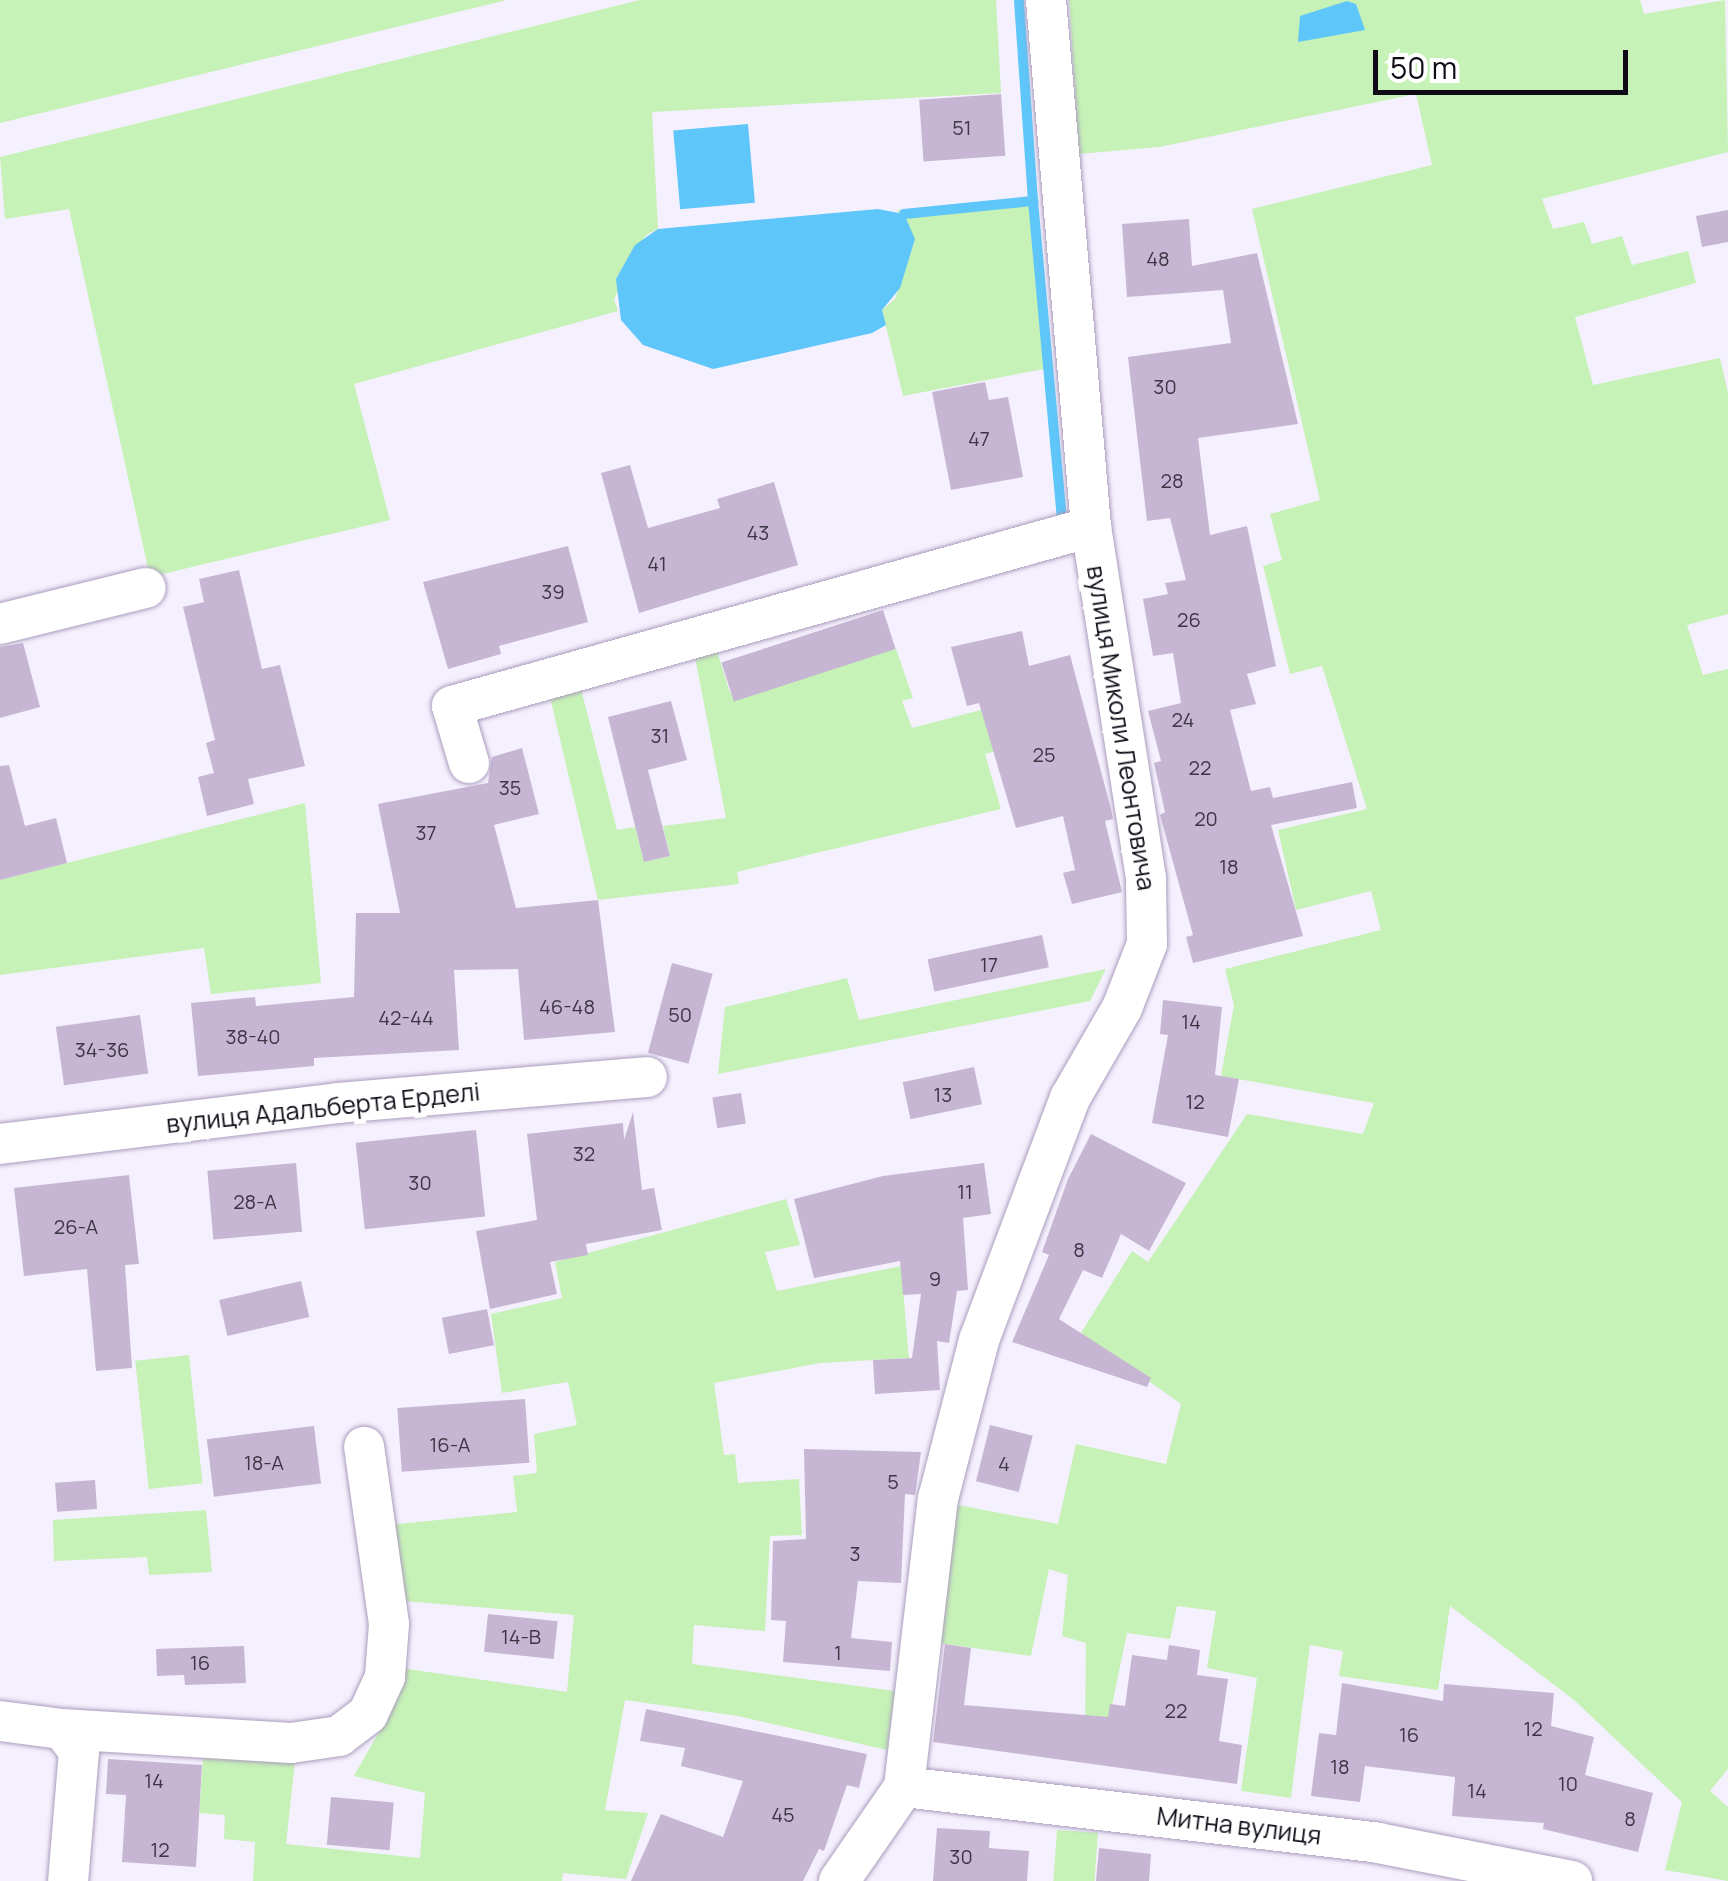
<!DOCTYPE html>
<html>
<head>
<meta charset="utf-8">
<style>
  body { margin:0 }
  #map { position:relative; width:1728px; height:1881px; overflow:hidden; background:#f5f0fd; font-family:Manrope,sans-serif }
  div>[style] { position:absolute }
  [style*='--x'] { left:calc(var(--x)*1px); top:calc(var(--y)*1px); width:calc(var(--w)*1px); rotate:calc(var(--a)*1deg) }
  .green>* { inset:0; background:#c6f1b7; transform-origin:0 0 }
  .water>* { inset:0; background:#5ec6f9; transform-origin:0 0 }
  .stream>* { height:10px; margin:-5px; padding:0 5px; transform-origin:5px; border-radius:5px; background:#5ec6f9 }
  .building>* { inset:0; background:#c7b5d4; transform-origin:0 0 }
  .roads { filter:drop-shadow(0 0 2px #aa9dbd) drop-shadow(0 0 2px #aa9dbd) }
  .minor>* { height:40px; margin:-20px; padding:0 20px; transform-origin:20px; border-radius:20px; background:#fff }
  span { translate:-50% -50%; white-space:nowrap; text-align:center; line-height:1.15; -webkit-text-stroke:10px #fff; paint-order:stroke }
  .number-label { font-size:20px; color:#3d3646 }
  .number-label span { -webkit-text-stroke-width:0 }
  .street-label { font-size:25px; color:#0f0b16 }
  .scale { position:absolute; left:1373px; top:50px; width:255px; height:45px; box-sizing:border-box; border:5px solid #0f0b16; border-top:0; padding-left:12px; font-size:30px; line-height:35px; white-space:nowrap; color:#0f0b16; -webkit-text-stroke:8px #fff; paint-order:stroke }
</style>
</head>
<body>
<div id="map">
  <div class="green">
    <div style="clip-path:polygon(0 0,507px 0,0 123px)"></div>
    <div style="clip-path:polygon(640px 0,996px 0,1001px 93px,652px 112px,658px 229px,646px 235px,614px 299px,618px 311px,354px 384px,390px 520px,150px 577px,69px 209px,5px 219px,0 157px)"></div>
    <div style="clip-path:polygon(1069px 0,1640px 0,1644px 14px,1725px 0,1728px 152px,1542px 199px,1553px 229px,1584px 222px,1592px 244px,1622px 236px,1632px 265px,1688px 251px,1696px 283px,1575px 317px,1593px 385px,1720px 358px,1728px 393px,1728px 614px,1687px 625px,1703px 675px,1728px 669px,1728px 1769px,1710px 1791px,1728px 1807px,1728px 1881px,1665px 1870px,1682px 1802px,1574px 1700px,1450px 1606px,1438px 1690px,1339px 1676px,1343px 1651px,1310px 1645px,1291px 1798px,1241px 1791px,1257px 1678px,1207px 1668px,1216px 1611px,1177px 1606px,1170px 1639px,1127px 1633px,1105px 1739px,1085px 1735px,1086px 1643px,1062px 1636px,1068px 1575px,1049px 1569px,1031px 1656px,938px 1643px,958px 1505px,1058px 1524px,1076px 1444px,1166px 1464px,1181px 1404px,1081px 1333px,1132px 1251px,1148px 1262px,1247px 1114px,1363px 1134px,1374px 1103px,1221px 1076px,1234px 1005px,1225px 969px,1381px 930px,1371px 891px,1296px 910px,1278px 830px,1367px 809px,1322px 666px,1290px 674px,1263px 566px,1282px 560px,1270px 514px,1320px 500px,1252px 209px,1432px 165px,1416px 94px,1159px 147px,1079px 154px)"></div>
    <div style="clip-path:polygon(1028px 197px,1044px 369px,903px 396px,882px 310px,895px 299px,915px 239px,897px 210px)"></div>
    <div style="clip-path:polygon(896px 649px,913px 698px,902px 701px,912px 728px,996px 706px,1010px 747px,985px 754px,1001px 809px,737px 872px,739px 884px,598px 900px,550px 697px,581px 689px,617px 830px,635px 827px,644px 862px,670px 856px,663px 826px,726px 818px,695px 657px,717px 651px,730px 693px)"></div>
    <div style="clip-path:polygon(305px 803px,321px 983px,211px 994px,204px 948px,0 975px,0 880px)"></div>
    <div style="clip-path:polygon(1106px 969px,1090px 1001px,718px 1074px,725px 1007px,847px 978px,859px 1020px)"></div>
    <div style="clip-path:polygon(786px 1199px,800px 1245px,765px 1252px,777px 1291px,901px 1266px,909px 1358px,820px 1363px,714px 1383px,724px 1455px,735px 1454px,738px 1483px,799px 1479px,802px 1535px,770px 1536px,765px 1631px,694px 1625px,692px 1664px,895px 1691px,887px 1750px,738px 1716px,625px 1700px,605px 1810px,648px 1813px,626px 1879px,563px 1873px,562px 1881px,253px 1881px,255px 1842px,224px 1839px,225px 1815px,199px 1813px,203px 1757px,295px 1762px,286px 1844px,420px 1858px,425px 1793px,354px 1776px,388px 1716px,400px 1668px,567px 1692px,574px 1615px,404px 1601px,388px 1525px,517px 1512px,513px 1476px,537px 1473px,534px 1434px,577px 1425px,568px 1382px,502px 1393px,491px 1314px,562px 1298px,555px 1262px)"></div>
    <div style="left:189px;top:1355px;width:129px;height:54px;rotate:84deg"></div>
    <div style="clip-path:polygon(206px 1510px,212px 1572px,149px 1575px,147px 1557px,54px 1561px,53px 1520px)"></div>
    <div style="left:1057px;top:1830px;width:41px;height:51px;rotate:4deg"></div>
  </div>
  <div class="water">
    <div style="clip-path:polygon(1347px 1px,1356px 4px,1365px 30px,1298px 42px,1300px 16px)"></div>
    <div style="left:748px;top:124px;width:79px;height:75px;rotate:85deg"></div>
    <div style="clip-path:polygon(878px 209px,904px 214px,915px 239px,900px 288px,882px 310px,886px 325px,872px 333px,713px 369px,643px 345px,621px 320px,616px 279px,635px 245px,658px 229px)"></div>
  </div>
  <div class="stream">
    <div style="--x:1033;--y:201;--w:317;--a:84.8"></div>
    <div style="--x:904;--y:214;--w:130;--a:-5.8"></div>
    <div style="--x:1033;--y:201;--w:201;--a:-94"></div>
  </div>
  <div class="building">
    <div style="left:1001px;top:94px;width:62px;height:82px;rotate:86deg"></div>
    <div style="clip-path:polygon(1728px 210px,1728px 242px,1702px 247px,1696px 216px)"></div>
    <div style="clip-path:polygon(1189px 219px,1192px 266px,1257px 253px,1298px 424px,1198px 438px,1210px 535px,1247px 526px,1276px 666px,1247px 674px,1256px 704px,1230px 710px,1251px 791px,1270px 787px,1273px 798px,1352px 782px,1357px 808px,1271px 825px,1303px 936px,1193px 963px,1186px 937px,1193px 935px,1160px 815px,1165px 812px,1154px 763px,1161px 761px,1148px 711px,1181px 703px,1173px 653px,1153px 656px,1143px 599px,1168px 594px,1165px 583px,1186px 580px,1170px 518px,1147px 521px,1128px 357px,1231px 343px,1223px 290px,1127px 297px,1122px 224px)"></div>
    <div style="clip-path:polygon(985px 382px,989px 400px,1008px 397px,1023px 477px,951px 490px,932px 392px)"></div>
    <div style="clip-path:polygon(630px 465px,648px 528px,720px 508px,717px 499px,774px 482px,798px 565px,639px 613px,601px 473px)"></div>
    <div style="clip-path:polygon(568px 546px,588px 622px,499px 646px,501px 654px,448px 669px,423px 582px)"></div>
    <div style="clip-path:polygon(239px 570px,262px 669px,280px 665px,305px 766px,248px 779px,254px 804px,207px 816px,198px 777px,214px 773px,206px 743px,215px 740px,183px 607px,204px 602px,199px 579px)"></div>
    <div style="left:883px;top:610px;width:41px;height:170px;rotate:72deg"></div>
    <div style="clip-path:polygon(1022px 631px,1029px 666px,1070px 655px,1111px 809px,1113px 819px,1105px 821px,1122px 892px,1072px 904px,1063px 873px,1075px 870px,1063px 816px,1016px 828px,979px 703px,967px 706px,951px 647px)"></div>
    <div style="clip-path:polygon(23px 643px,40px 707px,0 718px,0 647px)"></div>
    <div style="clip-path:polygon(671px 701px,687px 760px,648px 770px,670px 856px,644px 862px,608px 717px)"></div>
    <div style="clip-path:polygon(522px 748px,539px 814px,494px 825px,516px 908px,598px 900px,615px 1032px,524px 1040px,518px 969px,454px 970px,459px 1050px,314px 1058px,314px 1066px,198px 1076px,191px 1003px,255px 997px,256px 1006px,354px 997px,356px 913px,400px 913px,378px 804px,488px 783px,492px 757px)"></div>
    <div style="clip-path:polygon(9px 765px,25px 826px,56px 818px,67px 863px,0 880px,0 766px)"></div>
    <div style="left:1042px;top:935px;width:33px;height:117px;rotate:78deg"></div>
    <div style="left:672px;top:963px;width:42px;height:93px;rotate:15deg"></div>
    <div style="clip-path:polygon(1163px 1000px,1222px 1007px,1215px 1075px,1239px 1079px,1228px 1137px,1152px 1123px,1168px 1035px,1160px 1034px)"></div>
    <div style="left:140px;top:1015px;width:59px;height:85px;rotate:82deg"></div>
    <div style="left:974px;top:1067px;width:38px;height:73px;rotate:78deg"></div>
    <div style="left:741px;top:1093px;width:31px;height:29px;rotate:81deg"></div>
    <div style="clip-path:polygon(633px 1112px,642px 1190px,654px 1188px,662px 1230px,586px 1244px,588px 1255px,550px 1262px,557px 1294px,490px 1309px,476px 1231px,537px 1220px,527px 1134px,623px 1123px,624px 1140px)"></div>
    <div style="left:476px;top:1130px;width:87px;height:121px;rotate:84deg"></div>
    <div style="clip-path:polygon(1091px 1134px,1186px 1183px,1149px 1251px,1121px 1234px,1102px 1278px,1083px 1270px,1059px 1319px,1151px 1378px,1147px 1387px,1012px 1342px,1049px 1255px,1042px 1252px,1068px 1179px)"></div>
    <div style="left:296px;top:1163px;width:69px;height:89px;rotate:85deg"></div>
    <div style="clip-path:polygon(984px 1163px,991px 1214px,963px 1218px,968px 1290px,957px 1291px,949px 1343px,937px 1341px,940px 1390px,875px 1394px,873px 1360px,912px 1358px,921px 1294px,903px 1295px,900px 1261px,814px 1278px,794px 1199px,883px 1176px)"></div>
    <div style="clip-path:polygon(129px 1175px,139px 1264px,125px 1265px,132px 1368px,96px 1371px,87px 1269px,24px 1276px,14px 1188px)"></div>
    <div style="left:301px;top:1281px;width:37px;height:84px;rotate:77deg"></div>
    <div style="left:487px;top:1309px;width:37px;height:46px;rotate:79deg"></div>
    <div style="left:525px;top:1399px;width:64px;height:128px;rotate:86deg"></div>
    <div style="left:990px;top:1425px;width:44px;height:58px;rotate:14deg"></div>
    <div style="left:314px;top:1426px;width:58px;height:108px;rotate:83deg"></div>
    <div style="clip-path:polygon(804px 1449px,921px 1452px,915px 1495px,905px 1494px,901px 1583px,858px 1581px,851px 1638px,892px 1642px,890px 1671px,783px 1662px,786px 1621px,771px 1620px,773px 1541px,806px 1539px)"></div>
    <div style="left:95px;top:1480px;width:29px;height:40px;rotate:86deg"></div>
    <div style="left:488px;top:1614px;width:70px;height:38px;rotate:6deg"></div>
    <div style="clip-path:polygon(945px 1644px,971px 1648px,964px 1705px,1108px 1717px,1110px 1704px,1125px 1706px,1132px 1655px,1167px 1660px,1169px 1645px,1200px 1650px,1197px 1675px,1228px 1679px,1219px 1741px,1242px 1745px,1237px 1784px,933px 1742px)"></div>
    <div style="clip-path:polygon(244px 1646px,246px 1683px,185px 1685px,184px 1675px,157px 1676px,156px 1649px)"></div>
    <div style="clip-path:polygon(1342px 1683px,1443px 1701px,1444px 1684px,1554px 1693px,1551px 1726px,1594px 1737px,1585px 1775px,1653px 1793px,1638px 1852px,1543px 1829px,1544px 1823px,1452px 1816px,1455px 1777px,1365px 1766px,1360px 1802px,1311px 1796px,1319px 1733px,1336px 1735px)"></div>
    <div style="clip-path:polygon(646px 1709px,867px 1754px,859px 1788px,847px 1785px,824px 1851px,819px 1849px,803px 1881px,631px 1881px,661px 1814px,723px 1837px,743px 1781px,681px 1766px,685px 1748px,640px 1741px)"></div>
    <div style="clip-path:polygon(108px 1759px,202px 1765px,196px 1867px,122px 1862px,126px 1795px,106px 1794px)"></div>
    <div style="left:331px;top:1797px;width:63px;height:48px;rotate:5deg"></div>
    <div style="clip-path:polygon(937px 1828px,990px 1831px,989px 1848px,1029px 1851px,1027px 1881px,933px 1881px)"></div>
    <div style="clip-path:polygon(1099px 1848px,1151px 1854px,1149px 1881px,1096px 1881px)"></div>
  </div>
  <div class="roads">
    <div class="minor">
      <div style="--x:0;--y:624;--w:150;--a:-13.9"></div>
      <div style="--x:469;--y:763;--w:59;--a:-106.6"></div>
      <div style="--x:452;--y:706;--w:664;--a:-15.65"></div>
      <div style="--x:0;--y:1144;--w:340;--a:-6.9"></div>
      <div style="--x:338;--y:1103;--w:310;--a:-4.8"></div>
      <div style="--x:0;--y:1721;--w:63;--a:7.4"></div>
      <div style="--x:62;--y:1729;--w:28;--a:52"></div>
      <div style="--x:79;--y:1751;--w:130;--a:94.8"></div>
      <div style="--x:62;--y:1729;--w:229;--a:3.5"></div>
      <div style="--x:291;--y:1743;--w:49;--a:-8.3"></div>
      <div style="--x:339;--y:1736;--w:36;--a:-37"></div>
      <div style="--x:368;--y:1714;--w:41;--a:-65.3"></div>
      <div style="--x:385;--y:1677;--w:53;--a:-85.7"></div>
      <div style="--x:389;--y:1624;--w:179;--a:-98"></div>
      <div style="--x:904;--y:1787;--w:477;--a:6.7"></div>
      <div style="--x:1378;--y:1843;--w:198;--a:11.1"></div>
      <div style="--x:839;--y:1881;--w:114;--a:-55.3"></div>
      <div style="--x:904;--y:1787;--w:290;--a:-83.3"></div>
      <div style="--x:938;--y:1499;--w:164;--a:-75.5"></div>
      <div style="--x:979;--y:1340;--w:259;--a:-69.4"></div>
      <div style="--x:1070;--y:1098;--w:104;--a:-60"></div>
      <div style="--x:1122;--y:1008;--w:69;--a:-68.7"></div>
      <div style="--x:1147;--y:944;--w:66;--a:-90.9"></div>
      <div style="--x:1146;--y:878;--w:355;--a:-98.9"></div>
      <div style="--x:1091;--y:527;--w:529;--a:-94.88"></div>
    </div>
  </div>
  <div class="number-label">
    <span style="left:962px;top:127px">51</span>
    <span style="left:1158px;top:258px">48</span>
    <span style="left:1165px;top:386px">30</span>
    <span style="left:979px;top:438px">47</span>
    <span style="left:1172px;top:480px">28</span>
    <span style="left:758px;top:532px">43</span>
    <span style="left:657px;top:563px">41</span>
    <span style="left:553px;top:591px">39</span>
    <span style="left:1189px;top:619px">26</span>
    <span style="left:1183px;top:719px">24</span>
    <span style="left:660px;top:735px">31</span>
    <span style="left:1044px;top:754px">25</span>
    <span style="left:1200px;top:767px">22</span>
    <span style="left:510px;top:787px">35</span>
    <span style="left:1206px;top:818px">20</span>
    <span style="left:426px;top:832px">37</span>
    <span style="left:1229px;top:866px">18</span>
    <span style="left:989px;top:964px">17</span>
    <span style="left:567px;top:1006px">46-48</span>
    <span style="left:680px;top:1014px">50</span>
    <span style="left:406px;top:1017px">42-44</span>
    <span style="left:1191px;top:1021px">14</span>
    <span style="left:253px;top:1036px">38-40</span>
    <span style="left:102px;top:1049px">34-36</span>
    <span style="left:943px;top:1094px">13</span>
    <span style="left:1195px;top:1101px">12</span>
    <span style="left:584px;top:1153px">32</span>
    <span style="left:420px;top:1182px">30</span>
    <span style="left:965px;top:1191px">11</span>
    <span style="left:255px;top:1201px">28-А</span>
    <span style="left:76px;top:1226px">26-А</span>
    <span style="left:1079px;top:1249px">8</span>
    <span style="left:935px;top:1278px">9</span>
    <span style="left:450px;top:1444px">16-А</span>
    <span style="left:264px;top:1462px">18-А</span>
    <span style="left:1004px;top:1463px">4</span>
    <span style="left:893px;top:1481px">5</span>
    <span style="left:855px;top:1553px">3</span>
    <span style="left:521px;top:1636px">14-В</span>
    <span style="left:838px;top:1652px">1</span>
    <span style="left:200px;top:1662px">16</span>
    <span style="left:1176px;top:1710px">22</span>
    <span style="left:1533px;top:1728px">12</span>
    <span style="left:1409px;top:1734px">16</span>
    <span style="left:1340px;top:1766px">18</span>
    <span style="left:154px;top:1780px">14</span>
    <span style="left:1568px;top:1783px">10</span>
    <span style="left:1477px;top:1790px">14</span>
    <span style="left:783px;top:1814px">45</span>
    <span style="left:1630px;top:1818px">8</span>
    <span style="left:160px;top:1849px">12</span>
    <span style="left:961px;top:1856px">30</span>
  </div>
  <div class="street-label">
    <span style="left:1121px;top:728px;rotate:81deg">вулиця Миколи Леонтовича</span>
    <span style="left:323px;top:1108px;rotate:-6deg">вулиця Адальберта Ерделі</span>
    <span style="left:1239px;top:1826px;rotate:7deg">Митна вулиця</span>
  </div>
  <div class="scale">50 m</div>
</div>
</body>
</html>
